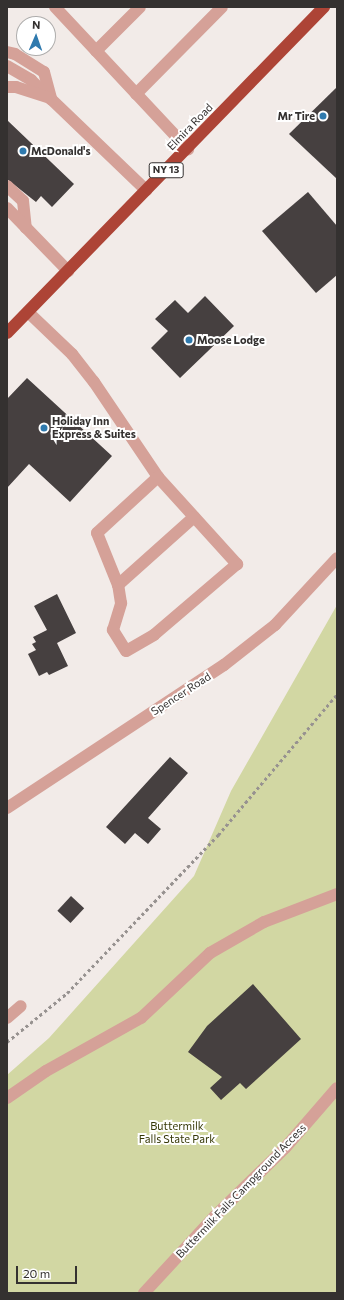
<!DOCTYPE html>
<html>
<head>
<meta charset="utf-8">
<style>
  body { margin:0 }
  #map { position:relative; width:344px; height:1300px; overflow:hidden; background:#f2ebe8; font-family:Commissioner,sans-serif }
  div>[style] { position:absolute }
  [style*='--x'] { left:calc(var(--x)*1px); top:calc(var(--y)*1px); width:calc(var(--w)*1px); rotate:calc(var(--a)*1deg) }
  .green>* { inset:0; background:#d2d7a3 }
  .building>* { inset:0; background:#464040; transform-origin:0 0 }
  .path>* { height:2.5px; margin-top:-1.25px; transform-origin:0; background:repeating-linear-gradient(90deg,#979290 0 3px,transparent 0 6px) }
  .lane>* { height:12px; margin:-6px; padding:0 6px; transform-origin:6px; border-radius:6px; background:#d5a198 }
  .street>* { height:12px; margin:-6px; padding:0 6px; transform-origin:6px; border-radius:6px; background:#d5a198 }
  .highway>* { height:12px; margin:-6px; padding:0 6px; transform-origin:6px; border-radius:6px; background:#ad4436 }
  .dots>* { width:11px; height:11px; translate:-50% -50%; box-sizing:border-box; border:2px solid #fff; border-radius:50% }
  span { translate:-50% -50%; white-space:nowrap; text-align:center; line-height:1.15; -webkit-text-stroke:4px #fff; paint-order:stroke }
  .shield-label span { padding:1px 3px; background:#fff; border:1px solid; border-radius:3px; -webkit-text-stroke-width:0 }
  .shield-label { font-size:10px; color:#343130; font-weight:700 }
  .poi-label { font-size:11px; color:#343130; font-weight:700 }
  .right { translate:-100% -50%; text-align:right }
  .left { translate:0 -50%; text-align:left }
  .street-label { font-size:11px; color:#343130 }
  .park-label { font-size:11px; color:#363807 }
  .frame { position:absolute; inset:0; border:8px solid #343130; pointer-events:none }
  .north { position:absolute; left:16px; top:16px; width:40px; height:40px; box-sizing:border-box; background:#fff; border:1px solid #aeadac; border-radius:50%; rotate:2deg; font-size:11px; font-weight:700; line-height:16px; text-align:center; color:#343130 }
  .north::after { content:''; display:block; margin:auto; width:14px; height:18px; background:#2f7aae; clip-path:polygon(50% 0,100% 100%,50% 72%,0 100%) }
  .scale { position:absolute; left:16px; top:1266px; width:61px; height:18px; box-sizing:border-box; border:2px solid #343130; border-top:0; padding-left:5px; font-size:12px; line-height:14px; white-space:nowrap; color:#343130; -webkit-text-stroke:3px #fff; paint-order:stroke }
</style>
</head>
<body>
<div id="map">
  <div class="green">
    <div style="clip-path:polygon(337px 605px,337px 1293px,7px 1293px,7px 1075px,49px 1038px,194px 876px,231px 791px)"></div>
  </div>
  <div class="building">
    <div style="clip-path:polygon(337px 87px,337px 179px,289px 134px)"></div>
    <div style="clip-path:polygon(7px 120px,74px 184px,52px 207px,41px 196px,36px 202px,7px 179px)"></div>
    <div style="clip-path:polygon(308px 192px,337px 226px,337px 275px,316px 293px,262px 231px)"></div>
    <div style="clip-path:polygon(205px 296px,234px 326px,180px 378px,151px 348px,168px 331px,155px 319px,175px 300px,188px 313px)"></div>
    <div style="clip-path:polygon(27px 378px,112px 456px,70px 502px,29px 464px,7px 488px,7px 399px)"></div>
    <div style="clip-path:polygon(57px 594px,76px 633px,57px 643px,68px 666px,49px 675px,47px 672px,39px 676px,28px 654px,36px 650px,32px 644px,36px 642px,33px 637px,47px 630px,34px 606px)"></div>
    <div style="clip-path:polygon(170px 757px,188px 773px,148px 818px,161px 829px,148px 844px,135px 833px,125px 844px,106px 827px)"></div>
    <div style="left:71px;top:896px;width:18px;height:20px;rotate:43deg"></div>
    <div style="clip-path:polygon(253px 984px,301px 1039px,246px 1089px,240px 1083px,221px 1100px,210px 1088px,222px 1077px,188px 1052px,207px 1026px)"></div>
  </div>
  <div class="path">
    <div style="--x:7;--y:1042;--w:77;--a:-39.2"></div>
    <div style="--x:67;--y:993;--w:219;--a:-46.3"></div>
    <div style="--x:218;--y:835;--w:185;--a:-49.8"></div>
  </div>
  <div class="lane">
    <div style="--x:55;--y:7;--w:195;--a:46.9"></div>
    <div style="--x:96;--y:51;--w:62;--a:-45"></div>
    <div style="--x:7;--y:52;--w:8;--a:14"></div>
    <div style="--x:15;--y:54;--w:34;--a:32"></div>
    <div style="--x:44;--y:72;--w:28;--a:75"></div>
    <div style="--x:51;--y:99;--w:132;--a:43.8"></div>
    <div style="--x:7;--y:66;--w:28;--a:30"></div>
    <div style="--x:31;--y:80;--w:28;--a:44"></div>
    <div style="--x:7;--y:87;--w:9;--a:0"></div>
    <div style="--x:16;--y:87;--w:32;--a:18"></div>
    <div style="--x:136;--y:94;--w:122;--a:-45.3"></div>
    <div style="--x:7;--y:186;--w:22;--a:43"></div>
    <div style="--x:23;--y:201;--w:27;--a:84"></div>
    <div style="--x:7;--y:208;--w:88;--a:45.9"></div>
    <div style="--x:28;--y:312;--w:61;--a:43.7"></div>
    <div style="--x:72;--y:354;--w:36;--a:52"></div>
    <div style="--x:94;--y:382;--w:115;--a:56"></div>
    <div style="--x:158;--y:477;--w:118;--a:47.8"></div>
    <div style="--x:237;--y:564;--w:109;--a:139.5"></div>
    <div style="--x:154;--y:635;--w:32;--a:150"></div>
    <div style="--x:126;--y:651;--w:25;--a:-122"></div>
    <div style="--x:113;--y:630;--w:28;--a:-73"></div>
    <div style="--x:121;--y:603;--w:18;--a:-99"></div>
    <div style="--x:118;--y:585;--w:56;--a:-112"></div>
    <div style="--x:97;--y:533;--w:83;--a:-42.6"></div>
    <div style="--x:118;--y:585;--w:102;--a:-41.8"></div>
    <div style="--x:7;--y:1018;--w:18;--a:-41"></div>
    <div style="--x:7;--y:1098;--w:47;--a:-34.7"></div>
    <div style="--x:46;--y:1071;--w:109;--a:-29.2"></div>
    <div style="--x:141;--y:1018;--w:95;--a:-43.3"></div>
    <div style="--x:210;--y:953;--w:62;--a:-29.9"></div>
    <div style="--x:264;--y:922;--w:78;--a:-21"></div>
    <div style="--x:144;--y:1293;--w:105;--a:-47.3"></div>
    <div style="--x:215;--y:1216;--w:98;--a:-44.2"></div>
    <div style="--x:285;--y:1148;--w:79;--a:-49.1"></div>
  </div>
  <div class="street">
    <div style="--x:7;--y:808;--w:260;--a:-33.4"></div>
    <div style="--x:224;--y:665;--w:65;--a:-38.1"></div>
    <div style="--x:275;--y:625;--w:91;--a:-47.2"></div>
  </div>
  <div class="highway">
    <div style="--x:7;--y:333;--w:455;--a:-45.8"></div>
  </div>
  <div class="dots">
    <div style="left:323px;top:116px;background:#2f7aae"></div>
    <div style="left:23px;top:151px;background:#2f7aae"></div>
    <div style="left:189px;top:340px;background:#2f7aae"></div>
    <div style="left:44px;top:428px;background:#2f7aae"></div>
  </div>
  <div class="shield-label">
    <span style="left:166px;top:170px">NY 13</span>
  </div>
  <div class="poi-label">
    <span class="right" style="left:315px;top:116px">Mr Tire</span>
    <span class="left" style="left:31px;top:151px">McDonald's</span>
    <span class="left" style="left:197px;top:340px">Moose Lodge</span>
    <span class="left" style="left:52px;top:428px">Holiday Inn<br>Express &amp; Suites</span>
  </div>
  <div class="street-label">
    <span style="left:190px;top:127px;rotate:-46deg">Elmira Road</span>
    <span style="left:181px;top:694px;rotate:-33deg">Spencer Road</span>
    <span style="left:241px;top:1191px;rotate:-46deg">Buttermilk Falls Campground Access</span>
  </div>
  <div class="park-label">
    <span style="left:177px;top:1133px">Buttermilk<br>Falls State Park</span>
  </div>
  <div class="frame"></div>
  <div class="north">N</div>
  <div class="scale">20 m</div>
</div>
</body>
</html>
